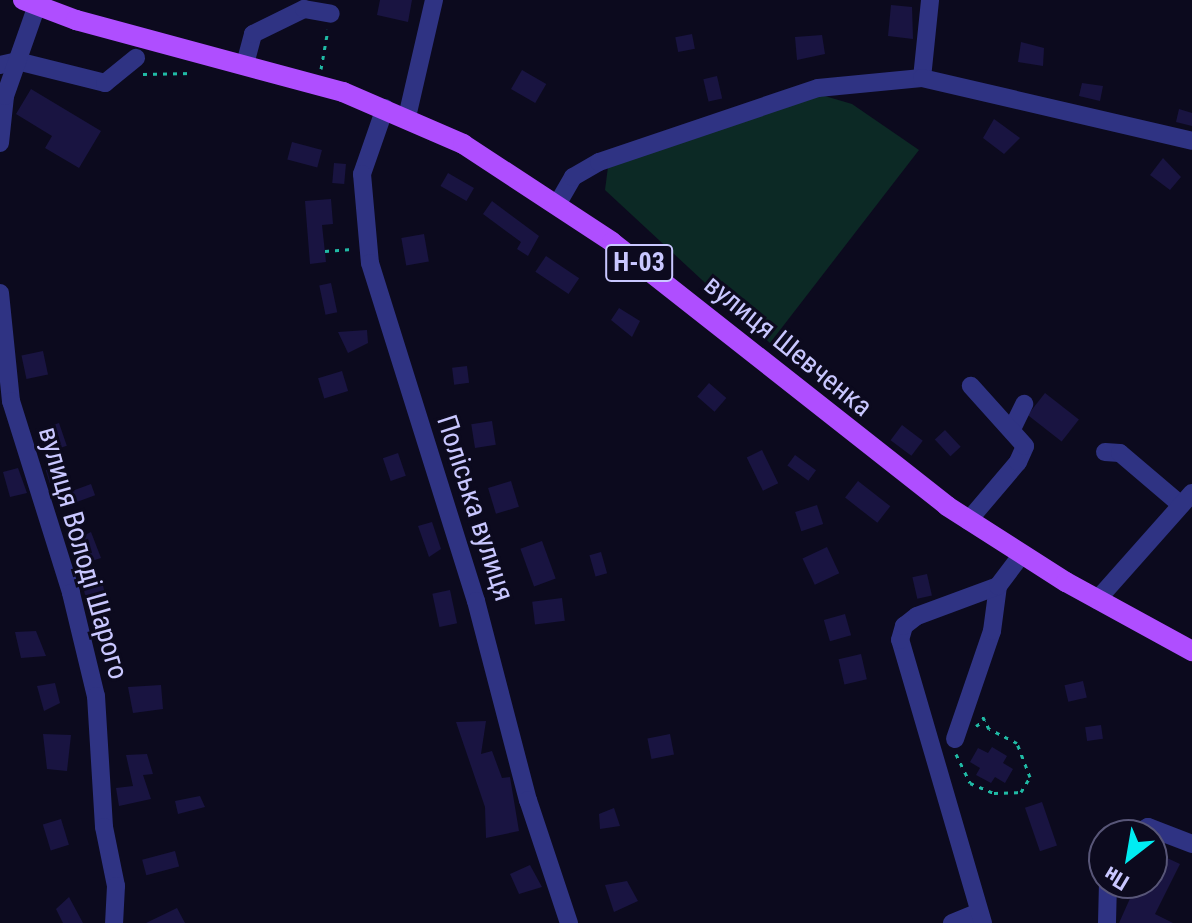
<!DOCTYPE html>
<html>
<head>
<meta charset="utf-8">
<style>
  body { margin:0 }
  #map { position:relative; width:1192px; height:923px; overflow:hidden; background:#0c0a1e; font-family:"Roboto Condensed",sans-serif }
  div>[style] { position:absolute }
  [style*='--x'] { left:calc(var(--x)*1px); top:calc(var(--y)*1px); width:calc(var(--w)*1px); rotate:calc(var(--a)*1deg) }
  .green>* { inset:0; background:#0c2925 }
  .building>* { inset:0; background:#191441; transform-origin:0 0 }
  .round { border-radius:50% }
  .path>* { height:3px; margin-top:-1.5px; transform-origin:0; background:repeating-linear-gradient(90deg,#20baa5 0 4px,transparent 0 10px) }
  .minor>* { height:18px; margin:-9px; padding:0 9px; transform-origin:9px; border-radius:9px; background:#2f3383 }
  .major>* { height:20px; margin:-10px; padding:0 10px; transform-origin:10px; border-radius:10px; background:#af4eff }
  span { translate:-50% -50%; white-space:nowrap; text-align:center; line-height:1.15; -webkit-text-stroke:6px #0c0a1e; paint-order:stroke }
  .shield-label span { padding:2px 6px; background:#0c0a1e; border:2px solid; border-radius:6px; -webkit-text-stroke-width:0 }
  .shield-label { font-size:26px; color:#c9c7ff; font-weight:700 }
  .street-label { font-size:28px; color:#c9c7ff }
  .north { position:absolute; left:1088px; top:819px; width:80px; height:80px; box-sizing:border-box; background:#0c0a1e; border:2px solid #585678; border-radius:50%; rotate:211deg; font-size:22px; font-weight:700; line-height:32px; text-align:center; color:#c9c7ff }
  .north::after { content:''; display:block; margin:auto; width:28px; height:36px; background:#00edf2; clip-path:polygon(50% 0,100% 100%,50% 72%,0 100%) }
</style>
</head>
<body>
<div id="map">
  <div class="green">
    <div style="clip-path:polygon(818px 94px,852px 104px,919px 150px,770px 343px,605px 190px,608px 167px)"></div>
  </div>
  <div class="building">
    <div style="clip-path:polygon(380px 0,412px 0,408px 22px,377px 15px)"></div>
    <div style="clip-path:polygon(891px 5px,912px 7px,913px 39px,888px 36px)"></div>
    <div style="left:692px;top:34px;width:15px;height:17px;rotate:79deg"></div>
    <div style="clip-path:polygon(822px 35px,825px 54px,797px 60px,795px 37px)"></div>
    <div style="clip-path:polygon(1021px 42px,1044px 48px,1043px 66px,1018px 62px)"></div>
    <div style="left:522px;top:70px;width:28px;height:22px;rotate:30deg"></div>
    <div style="left:717px;top:76px;width:23px;height:14px;rotate:77deg"></div>
    <div style="clip-path:polygon(1082px 83px,1103px 86px,1100px 101px,1079px 96px)"></div>
    <div style="clip-path:polygon(31px 89px,101px 131px,79px 168px,45px 148px,52px 136px,16px 114px)"></div>
    <div style="clip-path:polygon(1179px 109px,1192px 113px,1192px 126px,1176px 122px)"></div>
    <div style="clip-path:polygon(994px 119px,1020px 138px,1004px 154px,983px 138px)"></div>
    <div style="left:292px;top:142px;width:31px;height:18px;rotate:15deg"></div>
    <div style="clip-path:polygon(1163px 158px,1181px 177px,1170px 190px,1150px 175px)"></div>
    <div style="left:334px;top:163px;width:12px;height:20px;rotate:5deg"></div>
    <div style="left:448px;top:173px;width:30px;height:15px;rotate:30deg"></div>
    <div style="clip-path:polygon(331px 199px,333px 224px,322px 225px,326px 262px,310px 264px,305px 201px)"></div>
    <div style="clip-path:polygon(492px 201px,539px 236px,528px 256px,517px 249px,521px 242px,483px 214px)"></div>
    <div style="left:424px;top:234px;width:28px;height:23px;rotate:80deg"></div>
    <div style="left:546px;top:256px;width:40px;height:19px;rotate:34deg"></div>
    <div style="left:331px;top:283px;width:30px;height:12px;rotate:78deg"></div>
    <div style="clip-path:polygon(619px 308px,640px 321px,632px 337px,611px 320px)"></div>
    <div style="clip-path:polygon(367px 330px,368px 343px,348px 353px,338px 332px)"></div>
    <div style="left:43px;top:351px;width:24px;height:22px;rotate:78deg"></div>
    <div style="left:467px;top:366px;width:17px;height:15px;rotate:83deg"></div>
    <div style="left:342px;top:371px;width:21px;height:25px;rotate:73deg"></div>
    <div style="left:709px;top:383px;width:23px;height:18px;rotate:41deg"></div>
    <div style="left:1045px;top:393px;width:43px;height:28px;rotate:38deg"></div>
    <div style="left:492px;top:421px;width:24px;height:21px;rotate:81deg"></div>
    <div style="left:59px;top:423px;width:24px;height:18px;rotate:71deg"></div>
    <div style="left:902px;top:425px;width:26px;height:19px;rotate:37deg"></div>
    <div style="left:945px;top:430px;width:23px;height:14px;rotate:47deg"></div>
    <div style="left:762px;top:450px;width:37px;height:17px;rotate:64deg"></div>
    <div style="left:398px;top:453px;width:24px;height:16px;rotate:71deg"></div>
    <div style="left:795px;top:455px;width:26px;height:13px;rotate:36deg"></div>
    <div style="left:62px;top:465px;width:14px;height:17px;rotate:73deg"></div>
    <div style="clip-path:polygon(18px 468px,27px 493px,10px 497px,3px 472px)"></div>
    <div style="left:511px;top:481px;width:27px;height:24px;rotate:73deg"></div>
    <div style="left:858px;top:481px;width:41px;height:21px;rotate:38deg"></div>
    <div style="left:91px;top:484px;width:12px;height:29px;rotate:70deg"></div>
    <div style="left:817px;top:505px;width:20px;height:23px;rotate:72deg"></div>
    <div style="clip-path:polygon(432px 522px,441px 549px,429px 557px,418px 526px)"></div>
    <div style="clip-path:polygon(91px 532px,101px 558px,79px 565px,73px 541px)"></div>
    <div style="left:542px;top:541px;width:40px;height:23px;rotate:70deg"></div>
    <div style="left:827px;top:547px;width:29px;height:27px;rotate:65deg"></div>
    <div style="left:601px;top:552px;width:22px;height:12px;rotate:74deg"></div>
    <div style="left:927px;top:574px;width:22px;height:15px;rotate:77deg"></div>
    <div class="round" style="left:84px;top:580px;width:20px;height:20px"></div>
    <div style="left:450px;top:590px;width:34px;height:18px;rotate:78deg"></div>
    <div style="left:562px;top:598px;width:23px;height:30px;rotate:83deg"></div>
    <div style="left:845px;top:614px;width:22px;height:22px;rotate:74deg"></div>
    <div style="clip-path:polygon(36px 631px,46px 656px,21px 658px,15px 632px)"></div>
    <div style="left:861px;top:654px;width:26px;height:23px;rotate:77deg"></div>
    <div style="left:1083px;top:681px;width:17px;height:19px;rotate:77deg"></div>
    <div style="clip-path:polygon(55px 683px,60px 703px,44px 711px,37px 686px)"></div>
    <div style="clip-path:polygon(161px 685px,163px 709px,133px 713px,128px 687px)"></div>
    <div style="clip-path:polygon(486px 721px,481px 754px,492px 751px,502px 778px,510px 777px,519px 831px,486px 838px,485px 807px,456px 722px)"></div>
    <div style="left:1101px;top:725px;width:14px;height:16px;rotate:82deg"></div>
    <div style="clip-path:polygon(43px 734px,71px 735px,67px 771px,47px 769px)"></div>
    <div style="left:670px;top:734px;width:21px;height:23px;rotate:79deg"></div>
    <div style="clip-path:polygon(992px 747px,1007px 756px,1003px 763px,1013px 769px,1005px 783px,995px 777px,991px 783px,976px 775px,980px 768px,970px 762px,978px 748px,988px 753px)"></div>
    <div style="clip-path:polygon(147px 754px,153px 774px,143px 775px,151px 799px,119px 806px,116px 788px,133px 786px,126px 755px)"></div>
    <div style="clip-path:polygon(200px 796px,205px 807px,178px 814px,175px 801px)"></div>
    <div style="left:1042px;top:802px;width:46px;height:18px;rotate:71deg"></div>
    <div style="clip-path:polygon(614px 808px,620px 826px,600px 829px,599px 814px)"></div>
    <div style="left:61px;top:819px;width:27px;height:19px;rotate:73deg"></div>
    <div style="left:175px;top:851px;width:16px;height:34px;rotate:75deg"></div>
    <div style="clip-path:polygon(1152px 851px,1180px 864px,1155px 914px,1173px 923px,1119px 923px,1132px 894px,1120px 889px,1120px 883px,1152px 883px)"></div>
    <div style="clip-path:polygon(530px 865px,542px 887px,519px 894px,510px 874px)"></div>
    <div style="clip-path:polygon(627px 881px,638px 901px,614px 912px,605px 885px)"></div>
    <div style="clip-path:polygon(69px 897px,83px 923px,63px 923px,56px 909px)"></div>
    <div style="clip-path:polygon(177px 908px,185px 923px,146px 923px)"></div>
  </div>
  <div class="path">
    <div style="--x:321;--y:69;--w:40;--a:-80"></div>
    <div style="--x:143;--y:74;--w:50;--a:-1.1"></div>
    <div style="--x:325;--y:251;--w:27;--a:-4"></div>
    <div style="--x:976;--y:726;--w:11;--a:-34"></div>
    <div style="--x:956;--y:754;--w:32;--a:64"></div>
    <div style="--x:970;--y:783;--w:26;--a:23"></div>
    <div style="--x:994;--y:793;--w:27;--a:-2"></div>
    <div style="--x:1021;--y:792;--w:17;--a:-59"></div>
    <div style="--x:1030;--y:777;--w:36;--a:-111"></div>
    <div style="--x:1017;--y:743;--w:31;--a:-153"></div>
    <div style="--x:989;--y:729;--w:18;--a:-117"></div>
  </div>
  <div class="minor">
    <div style="--x:245;--y:64;--w:31;--a:-75"></div>
    <div style="--x:253;--y:34;--w:57;--a:-26.1"></div>
    <div style="--x:304;--y:9;--w:27;--a:10"></div>
    <div style="--x:0;--y:65;--w:17;--a:-13"></div>
    <div style="--x:17;--y:61;--w:91;--a:14"></div>
    <div style="--x:105;--y:83;--w:40;--a:-39"></div>
    <div style="--x:922;--y:78;--w:78;--a:-84.1"></div>
    <div style="--x:385;--y:108;--w:70;--a:109.2"></div>
    <div style="--x:362;--y:174;--w:89;--a:84.9"></div>
    <div style="--x:370;--y:263;--w:354;--a:72.6"></div>
    <div style="--x:476;--y:601;--w:206;--a:75.4"></div>
    <div style="--x:528;--y:800;--w:130;--a:71.6"></div>
    <div style="--x:407;--y:117;--w:120;--a:-77"></div>
    <div style="--x:0;--y:143;--w:47;--a:-83.9"></div>
    <div style="--x:5;--y:96;--w:96;--a:-70.6"></div>
    <div style="--x:558;--y:203;--w:30;--a:-60"></div>
    <div style="--x:573;--y:177;--w:30;--a:-30"></div>
    <div style="--x:599;--y:162;--w:231;--a:-18.7"></div>
    <div style="--x:818;--y:88;--w:104;--a:-5.5"></div>
    <div style="--x:922;--y:78;--w:277;--a:13.1"></div>
    <div style="--x:0;--y:293;--w:109;--a:84.2"></div>
    <div style="--x:11;--y:401;--w:201;--a:72.6"></div>
    <div style="--x:71;--y:593;--w:106;--a:76.4"></div>
    <div style="--x:96;--y:696;--w:131;--a:86.5"></div>
    <div style="--x:104;--y:827;--w:60;--a:78.5"></div>
    <div style="--x:116;--y:886;--w:37;--a:93"></div>
    <div style="--x:1012;--y:429;--w:28;--a:-64"></div>
    <div style="--x:1105;--y:452;--w:15;--a:4"></div>
    <div style="--x:1120;--y:453;--w:80;--a:40.4"></div>
    <div style="--x:968;--y:521;--w:77;--a:-49.7"></div>
    <div style="--x:1018;--y:462;--w:17;--a:-66"></div>
    <div style="--x:1025;--y:446;--w:81;--a:-132"></div>
    <div style="--x:1097;--y:600;--w:143;--a:-48.4"></div>
    <div style="--x:955;--y:739;--w:114;--a:-71.1"></div>
    <div style="--x:992;--y:631;--w:45;--a:-82.4"></div>
    <div style="--x:1134;--y:835;--w:16;--a:-30"></div>
    <div style="--x:1148;--y:827;--w:47;--a:21.1"></div>
    <div style="--x:952;--y:923;--w:29;--a:-22"></div>
    <div style="--x:983;--y:923;--w:295;--a:-106.3"></div>
    <div style="--x:900;--y:640;--w:15;--a:-74"></div>
    <div style="--x:904;--y:626;--w:16;--a:-38"></div>
    <div style="--x:917;--y:616;--w:86;--a:-20.3"></div>
    <div style="--x:998;--y:586;--w:39;--a:-53"></div>
    <div style="--x:1107;--y:923;--w:40;--a:-88.6"></div>
  </div>
  <div class="major">
    <div style="--x:23;--y:0;--w:57;--a:20.7"></div>
    <div style="--x:76;--y:20;--w:277;--a:15.1"></div>
    <div style="--x:343;--y:92;--w:131;--a:23.4"></div>
    <div style="--x:463;--y:144;--w:178;--a:33.3"></div>
    <div style="--x:612;--y:242;--w:427;--a:38.2"></div>
    <div style="--x:947;--y:506;--w:141;--a:32.6"></div>
    <div style="--x:1066;--y:582;--w:144;--a:28.7"></div>
  </div>
  <div class="shield-label">
    <span style="left:639px;top:263px">Н-03</span>
  </div>
  <div class="street-label">
    <span style="left:788px;top:346px;rotate:39deg">вулиця Шевченка</span>
    <span style="left:475px;top:508px;rotate:72deg">Поліська вулиця</span>
    <span style="left:83px;top:553px;rotate:74deg">вулиця Володі Шарого</span>
  </div>
  <div class="north">Пн</div>
</div>
</body>
</html>
